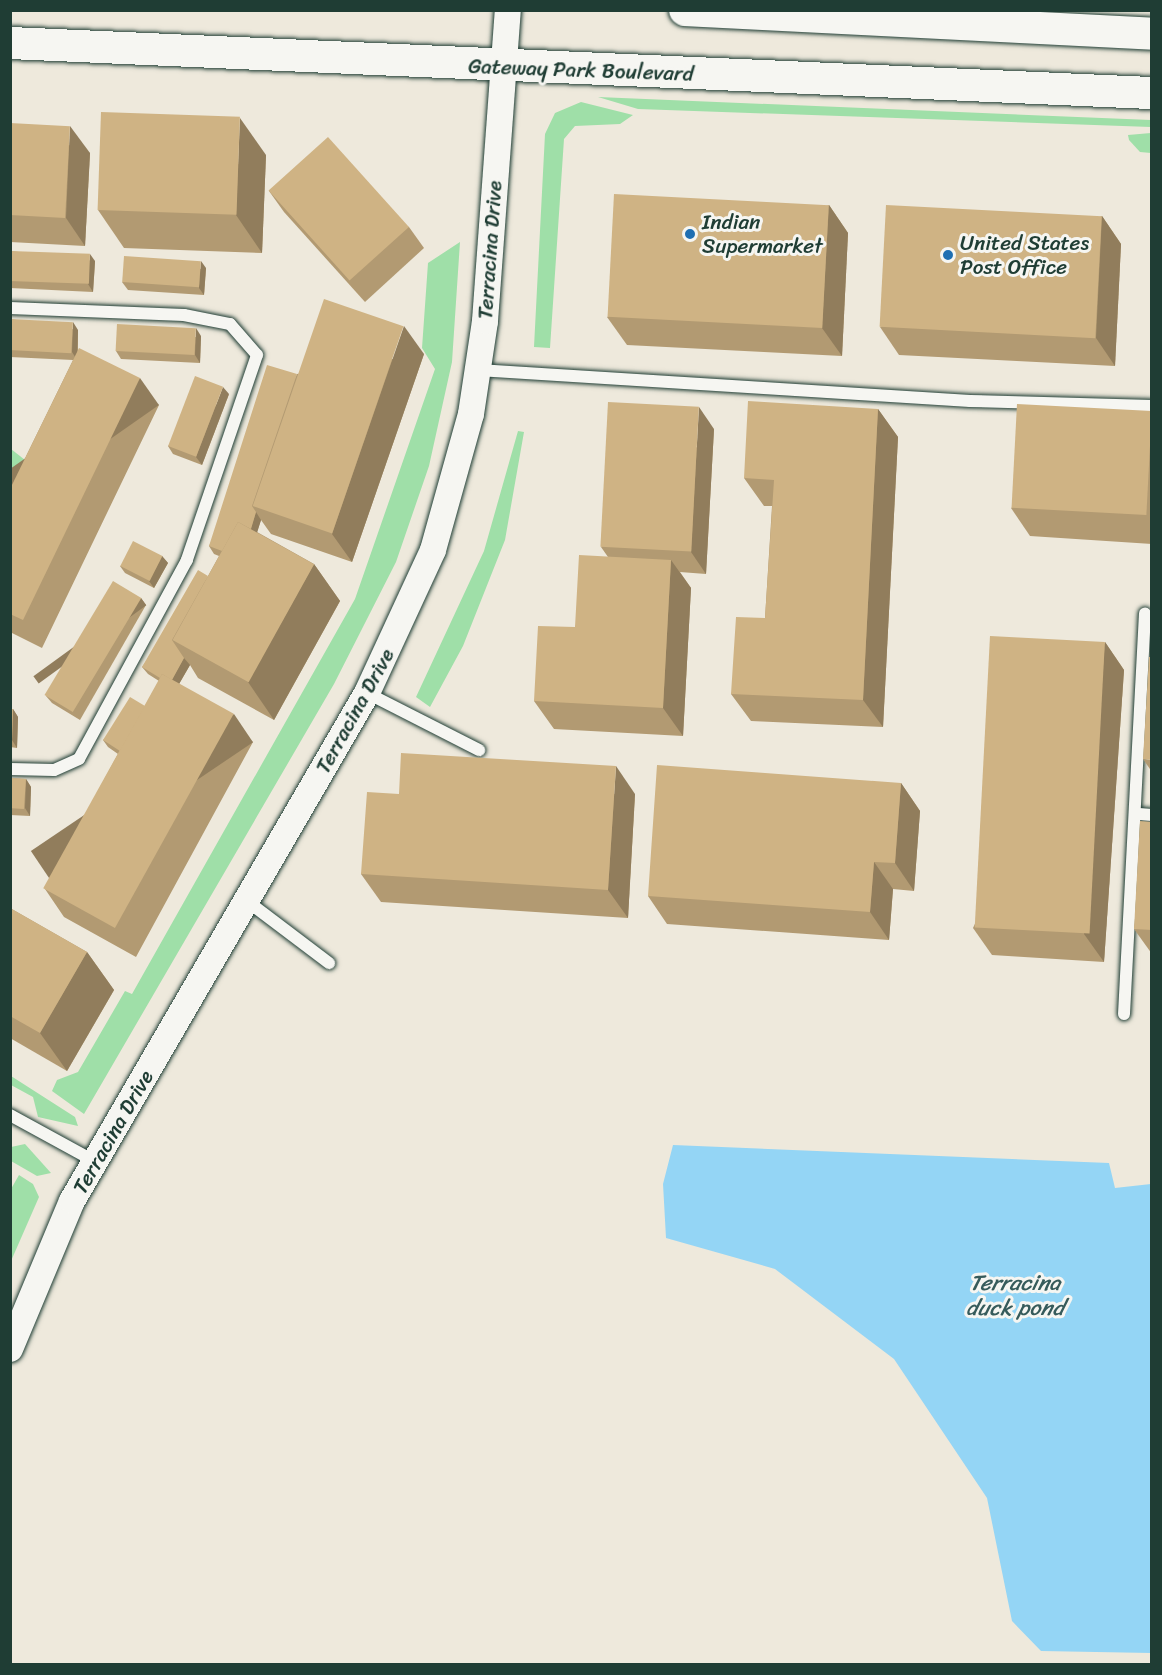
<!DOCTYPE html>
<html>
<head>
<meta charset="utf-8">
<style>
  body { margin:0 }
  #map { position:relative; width:1162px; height:1675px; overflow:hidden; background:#eee9dc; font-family:Sriracha,sans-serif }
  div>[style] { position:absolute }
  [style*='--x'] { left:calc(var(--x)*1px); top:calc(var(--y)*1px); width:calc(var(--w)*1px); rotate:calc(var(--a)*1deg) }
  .green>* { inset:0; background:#9fdfa8 }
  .water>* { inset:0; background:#94d5f5 }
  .roads { filter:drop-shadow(0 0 2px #1f3d34) drop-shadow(0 0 2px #1f3d34) }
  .service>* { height:12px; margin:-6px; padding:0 6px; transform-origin:6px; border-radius:6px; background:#f6f6f2 }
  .minor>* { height:26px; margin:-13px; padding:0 13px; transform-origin:13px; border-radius:13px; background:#f6f6f2 }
  .tertiary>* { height:32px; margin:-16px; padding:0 16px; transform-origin:16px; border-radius:16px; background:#f6f6f2 }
  .wall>* { inset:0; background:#b29a72 }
  .shaded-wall>* { inset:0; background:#917d5c; transform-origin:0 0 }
  .building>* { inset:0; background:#cfb384; transform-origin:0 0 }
  .dots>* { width:16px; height:16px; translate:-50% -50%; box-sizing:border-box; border:3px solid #f6f6f2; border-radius:50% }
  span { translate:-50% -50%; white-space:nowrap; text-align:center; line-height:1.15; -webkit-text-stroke:6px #f6f6f2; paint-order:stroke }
  .street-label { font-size:21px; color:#1f3d34 }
  .poi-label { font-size:21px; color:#1f3d34 }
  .left { translate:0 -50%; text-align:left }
  .water-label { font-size:22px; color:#365b5b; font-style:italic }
  .frame { position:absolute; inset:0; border:12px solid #1f3d34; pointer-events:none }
</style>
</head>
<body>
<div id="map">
  <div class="green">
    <div style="clip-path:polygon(598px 97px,1151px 120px,1151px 127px,638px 109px)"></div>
    <div style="clip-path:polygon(581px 102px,633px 115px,620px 124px,575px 126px,564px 139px,550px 348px,534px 347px,545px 134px,555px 113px)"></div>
    <div style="clip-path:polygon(1151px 133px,1151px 153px,1140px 152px,1129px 140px,1128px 135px)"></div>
    <div style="clip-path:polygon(460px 242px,452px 362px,429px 466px,396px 562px,334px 684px,84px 1114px,52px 1091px,57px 1080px,78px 1072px,125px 991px,132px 994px,355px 599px,435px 369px,422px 348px,428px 263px)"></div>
    <div style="clip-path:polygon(518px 431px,524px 432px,505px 540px,463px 646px,430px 707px,416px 697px,484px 551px)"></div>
    <div style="clip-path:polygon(11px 449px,25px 460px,11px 492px)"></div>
    <div style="clip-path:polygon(11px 1076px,75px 1117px,78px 1126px,38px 1117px,33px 1097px,11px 1085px)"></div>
    <div style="clip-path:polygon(25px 1144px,51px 1173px,37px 1176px,11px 1161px,11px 1147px)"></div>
    <div style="clip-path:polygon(19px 1175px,33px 1184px,39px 1197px,11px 1261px,11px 1189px)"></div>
  </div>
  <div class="water">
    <div style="clip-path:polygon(673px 1145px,1109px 1163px,1115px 1188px,1151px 1184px,1151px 1653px,1041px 1651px,1012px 1621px,987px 1498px,894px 1359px,775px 1269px,666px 1238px,663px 1184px)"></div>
  </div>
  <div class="roads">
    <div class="service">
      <div style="--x:10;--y:308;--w:174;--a:2.3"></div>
      <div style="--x:184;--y:315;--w:47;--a:11.1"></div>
      <div style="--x:230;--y:324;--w:41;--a:48.9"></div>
      <div style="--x:257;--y:355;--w:217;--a:108.9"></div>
      <div style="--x:187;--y:560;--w:226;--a:118.5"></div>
      <div style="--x:79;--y:759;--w:27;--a:156"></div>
      <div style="--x:54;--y:770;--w:44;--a:-178.7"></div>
      <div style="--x:478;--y:370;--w:493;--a:3.6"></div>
      <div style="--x:970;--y:401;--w:182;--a:1.6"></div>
      <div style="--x:367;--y:693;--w:126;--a:27"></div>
      <div style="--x:1139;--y:814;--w:13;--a:4"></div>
      <div style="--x:247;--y:901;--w:103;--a:37.1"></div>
      <div style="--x:1124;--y:1014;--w:401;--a:-87"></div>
      <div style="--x:10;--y:1115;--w:98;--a:28.7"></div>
    </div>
    <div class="minor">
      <div style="--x:10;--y:1349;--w:160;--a:-67.3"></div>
      <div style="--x:72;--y:1201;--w:587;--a:-59.86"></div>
      <div style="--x:367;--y:693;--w:157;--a:-65.2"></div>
      <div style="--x:433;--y:550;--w:141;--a:-74.4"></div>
      <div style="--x:471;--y:414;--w:94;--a:-81.4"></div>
      <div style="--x:485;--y:321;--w:312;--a:-85.8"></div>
    </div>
    <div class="tertiary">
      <div style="--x:685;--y:10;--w:468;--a:2.9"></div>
      <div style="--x:10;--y:43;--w:1143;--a:2.51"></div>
    </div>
  </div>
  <div class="wall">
    <div style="clip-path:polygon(10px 123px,90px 153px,85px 246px,10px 242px)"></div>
    <div style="clip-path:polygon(266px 155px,262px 253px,124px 248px,98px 210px)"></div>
    <div style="clip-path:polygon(269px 191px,409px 227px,424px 248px,365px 302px,284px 212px)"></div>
    <div style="clip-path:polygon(829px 205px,848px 233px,842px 356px,627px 345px,607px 317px)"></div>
    <div style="clip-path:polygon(1102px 216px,1121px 244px,1115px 366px,899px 355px,880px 327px)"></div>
    <div style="clip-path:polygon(10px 251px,95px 261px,93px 292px,10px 288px)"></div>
    <div style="clip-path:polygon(206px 268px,204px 295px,128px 290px,122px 282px)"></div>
    <div style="clip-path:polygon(10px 319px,78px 330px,78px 350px,159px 405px,42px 648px,10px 632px,10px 489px,73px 360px,10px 357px)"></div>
    <div style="clip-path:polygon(201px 336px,200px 363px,121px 359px,116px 351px)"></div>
    <div style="clip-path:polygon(424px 354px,352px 562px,271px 534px,261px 520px,257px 532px,314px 564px,340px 601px,274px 720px,198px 678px,190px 665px,179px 684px,253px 742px,136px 957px,64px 917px,45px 889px,118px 754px,108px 747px,103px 740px,145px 706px,159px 681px,148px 674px,142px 667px,208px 576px,219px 556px,214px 554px,209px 546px,297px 374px)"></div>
    <div style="clip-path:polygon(229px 394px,202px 465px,173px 454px,168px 446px)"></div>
    <div style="clip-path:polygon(878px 409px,898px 437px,883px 727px,751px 721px,731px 694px,765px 618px,772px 506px,764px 506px,744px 478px)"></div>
    <div style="clip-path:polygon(1152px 412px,1152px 544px,1030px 536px,1011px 508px)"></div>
    <div style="clip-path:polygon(714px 429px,706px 574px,680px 572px,691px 588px,683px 736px,554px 729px,534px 701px,575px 627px,608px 557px,601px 547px)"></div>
    <div style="clip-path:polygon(162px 556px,168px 563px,154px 588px,125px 573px,120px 566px)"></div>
    <div style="clip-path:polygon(141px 598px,146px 605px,80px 720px,52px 703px,46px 696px)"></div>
    <div style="clip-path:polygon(1105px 642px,1124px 670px,1104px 962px,992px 955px,973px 928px)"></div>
    <div style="clip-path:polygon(10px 709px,13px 709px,18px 717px,17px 748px,10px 747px)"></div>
    <div style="clip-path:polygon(1143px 759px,1152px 760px,1152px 772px)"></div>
    <div style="clip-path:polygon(10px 778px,26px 779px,31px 787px,30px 816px,10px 815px)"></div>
    <div style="clip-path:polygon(901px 783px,920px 811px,914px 891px,893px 889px,889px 940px,667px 924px,648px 896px)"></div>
    <div style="clip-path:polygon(399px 794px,635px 794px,628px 918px,381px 902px,361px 874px)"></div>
    <div style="clip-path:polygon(1152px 822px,1152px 954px,1134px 929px)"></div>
    <div style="clip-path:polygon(10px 908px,87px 952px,114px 990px,67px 1071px,10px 1038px)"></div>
  </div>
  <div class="shaded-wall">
    <div style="clip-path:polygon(240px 118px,266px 155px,262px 253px,236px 215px)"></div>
    <div style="clip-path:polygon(70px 126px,90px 153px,85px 246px,66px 218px)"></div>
    <div style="clip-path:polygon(829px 205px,848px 233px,842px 356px,822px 328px)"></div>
    <div style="clip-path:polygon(1102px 216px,1121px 244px,1115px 366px,1096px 338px)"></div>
    <div style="clip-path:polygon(90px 254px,95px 261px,93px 292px,88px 284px)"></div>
    <div style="clip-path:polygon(201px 261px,206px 268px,204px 295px,199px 288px)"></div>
    <div style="clip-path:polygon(73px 322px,78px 330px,77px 360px,72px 352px)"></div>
    <div style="clip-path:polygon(404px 326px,424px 354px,352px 562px,332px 534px)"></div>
    <div style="clip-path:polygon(196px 328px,201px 336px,200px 363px,195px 355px)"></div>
    <div style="left:140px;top:378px;width:33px;height:269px;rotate:55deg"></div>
    <div style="clip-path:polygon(223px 387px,229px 394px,202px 465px,196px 457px)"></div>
    <div style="clip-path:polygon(699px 407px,714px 429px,706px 574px,691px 552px)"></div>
    <div style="clip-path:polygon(878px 409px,898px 437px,883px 727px,863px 700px)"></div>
    <div style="clip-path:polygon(256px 512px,261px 520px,247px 565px,242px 557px)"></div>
    <div style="clip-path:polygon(162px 556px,168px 563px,154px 588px,149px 581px)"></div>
    <div style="clip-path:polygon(671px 560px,691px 588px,683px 736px,663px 708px)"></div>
    <div style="clip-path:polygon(314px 564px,340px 601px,274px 720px,248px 682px)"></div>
    <div style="left:141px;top:598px;width:9px;height:133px;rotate:54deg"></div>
    <div style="clip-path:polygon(1105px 642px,1124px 670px,1104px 962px,1084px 934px)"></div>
    <div style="clip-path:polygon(184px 658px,190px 665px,175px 691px,170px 683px)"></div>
    <div style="clip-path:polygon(13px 709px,18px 717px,17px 748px,12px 740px)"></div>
    <div style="left:234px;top:714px;width:34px;height:245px;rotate:56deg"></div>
    <div style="clip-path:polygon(616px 766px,635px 794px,628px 918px,608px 890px)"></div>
    <div style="clip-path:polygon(26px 779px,31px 787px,30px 816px,25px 808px)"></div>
    <div style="clip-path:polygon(901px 783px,920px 811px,914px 891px,895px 863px)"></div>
    <div style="clip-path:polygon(874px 862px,893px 889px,889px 940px,870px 912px)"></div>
    <div style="clip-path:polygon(87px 952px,114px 990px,67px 1071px,40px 1033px)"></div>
  </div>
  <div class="building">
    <div style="left:101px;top:112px;width:139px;height:98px;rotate:2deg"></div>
    <div style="left:10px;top:123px;width:60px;height:92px;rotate:3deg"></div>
    <div style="left:328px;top:137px;width:121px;height:80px;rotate:48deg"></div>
    <div style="left:614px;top:194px;width:215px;height:123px;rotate:3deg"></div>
    <div style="left:886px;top:205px;width:216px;height:122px;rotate:3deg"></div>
    <div style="left:10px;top:251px;width:80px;height:30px;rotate:2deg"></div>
    <div style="left:124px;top:256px;width:77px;height:26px;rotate:4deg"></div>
    <div style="left:324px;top:299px;width:84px;height:219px;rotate:19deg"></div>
    <div style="left:10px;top:319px;width:63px;height:31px;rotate:3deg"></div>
    <div style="left:117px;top:324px;width:79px;height:27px;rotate:3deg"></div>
    <div style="clip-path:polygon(79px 348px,140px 378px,23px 620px,10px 614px,10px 489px)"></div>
    <div style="clip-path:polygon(267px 365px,297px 374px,252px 506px,256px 512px,251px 529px,238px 522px,222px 551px,209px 546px)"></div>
    <div style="left:195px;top:376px;width:30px;height:75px;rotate:21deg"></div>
    <div style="clip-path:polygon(748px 401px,878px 409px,863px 700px,731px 694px,736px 617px,765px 618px,774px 480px,744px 478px)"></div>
    <div style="left:608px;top:402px;width:91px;height:145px;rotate:3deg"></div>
    <div style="left:1017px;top:404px;width:135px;height:104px;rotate:3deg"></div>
    <div style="left:238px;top:522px;width:87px;height:135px;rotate:29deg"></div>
    <div style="left:133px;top:541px;width:33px;height:28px;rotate:27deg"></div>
    <div style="clip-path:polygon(579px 555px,671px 560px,663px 708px,534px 701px,538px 626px,575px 627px)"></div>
    <div style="clip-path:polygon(198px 570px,208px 576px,172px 640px,184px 658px,172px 680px,162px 674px,160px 678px,142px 667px)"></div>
    <div style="left:113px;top:581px;width:33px;height:133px;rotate:31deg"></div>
    <div style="left:990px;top:636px;width:115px;height:292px;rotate:3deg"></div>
    <div style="clip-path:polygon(1149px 657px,1152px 657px,1152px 760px,1143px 759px)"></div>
    <div style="left:162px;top:674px;width:82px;height:245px;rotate:29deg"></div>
    <div style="clip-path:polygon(130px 697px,145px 706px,120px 751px,103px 740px)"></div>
    <div style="clip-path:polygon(10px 709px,13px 709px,12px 740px,10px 740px)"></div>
    <div style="clip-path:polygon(401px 753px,616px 766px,608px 890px,361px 874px,367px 792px,399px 794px)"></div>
    <div style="clip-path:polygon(657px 765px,901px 783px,895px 863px,874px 862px,870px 912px,648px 896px)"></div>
    <div style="left:10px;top:778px;width:16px;height:30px;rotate:4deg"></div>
    <div style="clip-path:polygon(1140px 821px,1152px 822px,1152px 930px,1134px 929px)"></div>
    <div style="clip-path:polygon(10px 908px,87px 952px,40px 1033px,10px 1016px)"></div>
  </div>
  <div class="dots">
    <div style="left:690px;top:234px;background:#1f6fb2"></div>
    <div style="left:948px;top:255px;background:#1f6fb2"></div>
  </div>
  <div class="street-label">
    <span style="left:581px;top:70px;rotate:2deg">Gateway Park Boulevard</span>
    <span style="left:490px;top:250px;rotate:-86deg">Terracina Drive</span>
    <span style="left:355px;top:711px;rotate:-61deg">Terracina Drive</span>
    <span style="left:113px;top:1132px;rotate:-60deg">Terracina Drive</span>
  </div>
  <div class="poi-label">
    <span class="left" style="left:702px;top:234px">Indian<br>Supermarket</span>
    <span class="left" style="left:960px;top:255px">United States<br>Post Office</span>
  </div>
  <div class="water-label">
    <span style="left:1015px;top:1295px">Terracina<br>duck pond</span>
  </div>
  <div class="frame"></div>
</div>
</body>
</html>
